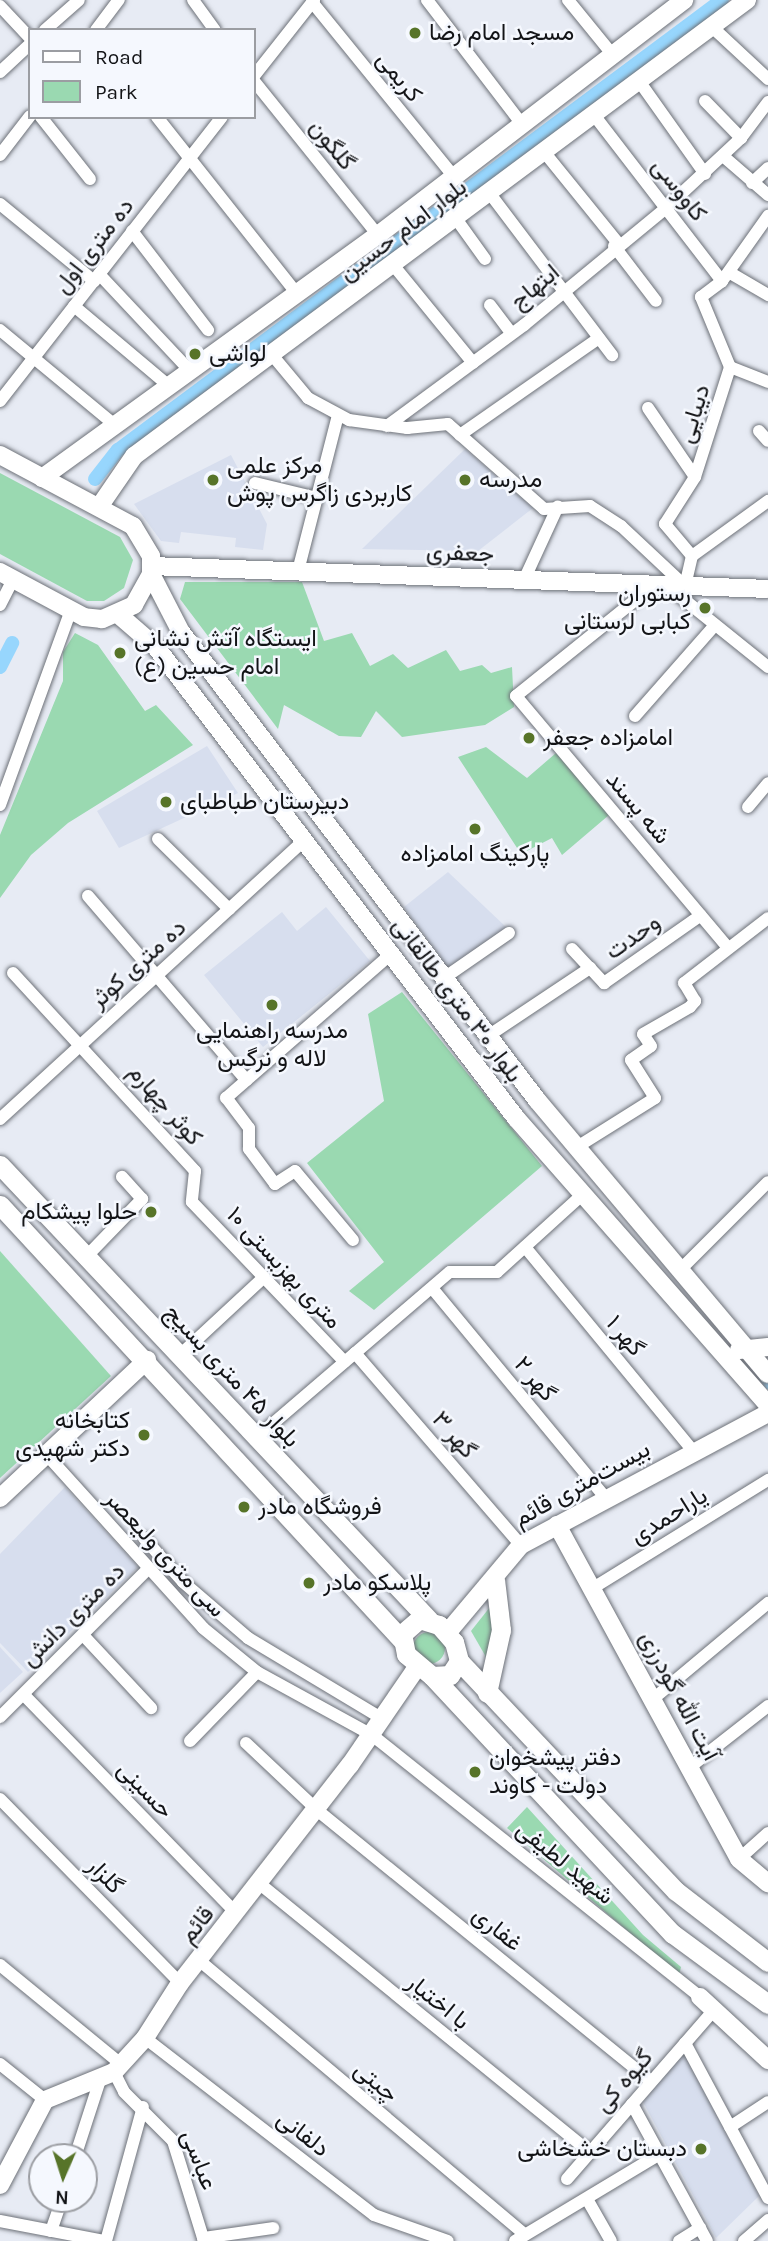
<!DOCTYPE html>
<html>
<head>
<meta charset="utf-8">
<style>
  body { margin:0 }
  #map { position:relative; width:768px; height:2241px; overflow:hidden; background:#e7ebf4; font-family:Karla,Vazirmatn,sans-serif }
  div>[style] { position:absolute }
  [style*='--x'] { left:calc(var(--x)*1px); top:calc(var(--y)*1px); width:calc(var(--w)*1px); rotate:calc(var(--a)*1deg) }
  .built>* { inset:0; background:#d7deee }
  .green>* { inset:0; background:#9ad9b1 }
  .round { border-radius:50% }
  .stream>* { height:3.5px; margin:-1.75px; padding:0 1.75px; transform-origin:1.75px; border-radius:1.75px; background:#97d6fd }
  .canal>* { height:14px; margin:-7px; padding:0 7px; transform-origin:7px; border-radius:7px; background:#97d6fd }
  .roads { filter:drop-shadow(0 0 2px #6d7178) drop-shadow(0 0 2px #6d7178) }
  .street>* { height:12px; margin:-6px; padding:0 6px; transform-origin:6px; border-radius:6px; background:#fff }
  .secondary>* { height:18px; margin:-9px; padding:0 9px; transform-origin:9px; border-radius:9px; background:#fff }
  .primary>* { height:19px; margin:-9.5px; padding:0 9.5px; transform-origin:9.5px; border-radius:9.5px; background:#fff }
  .dots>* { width:19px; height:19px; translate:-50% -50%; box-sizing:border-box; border:4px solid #f5f8fe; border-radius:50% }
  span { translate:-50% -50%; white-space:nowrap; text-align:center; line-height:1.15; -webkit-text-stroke:5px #f5f8fe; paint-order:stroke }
  .poi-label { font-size:24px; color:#131417 }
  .left { translate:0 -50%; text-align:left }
  .right { translate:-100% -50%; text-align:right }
  .street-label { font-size:24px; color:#131417 }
  .legend { position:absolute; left:28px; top:28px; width:228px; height:91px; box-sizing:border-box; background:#f5f8fe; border:2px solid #9b9da2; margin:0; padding:9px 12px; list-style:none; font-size:21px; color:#131417 }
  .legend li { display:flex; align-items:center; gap:14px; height:35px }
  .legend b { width:35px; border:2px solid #9b9da2 }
  .north { position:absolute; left:28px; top:2143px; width:70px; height:70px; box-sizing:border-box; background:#f5f8fe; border:2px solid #9b9da2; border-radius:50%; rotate:183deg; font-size:19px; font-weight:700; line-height:28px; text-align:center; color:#131417 }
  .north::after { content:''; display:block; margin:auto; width:24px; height:32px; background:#577429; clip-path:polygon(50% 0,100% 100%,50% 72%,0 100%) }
</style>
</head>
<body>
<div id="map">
  <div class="built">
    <div style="clip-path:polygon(465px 449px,533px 508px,478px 551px,362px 549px)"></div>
    <div style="clip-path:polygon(231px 455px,267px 524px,263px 550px,235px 547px,236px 538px,181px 532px,179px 543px,161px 541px,134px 504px)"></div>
    <div style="clip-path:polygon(207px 746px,238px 793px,119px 848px,97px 811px)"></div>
    <div style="clip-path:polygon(448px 872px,506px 927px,450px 971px,404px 907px)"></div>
    <div style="clip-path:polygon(326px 907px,370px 961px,263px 1047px,204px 975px,282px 912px,297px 931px)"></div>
    <div style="clip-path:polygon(65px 1487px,138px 1567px,28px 1672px,0 1643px,0 1554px)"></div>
    <div style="clip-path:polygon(0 1647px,23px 1672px,0 1693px)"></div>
    <div style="clip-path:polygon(683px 2052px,759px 2196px,716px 2238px,643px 2102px)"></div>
  </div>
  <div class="green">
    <div style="clip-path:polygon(0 473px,120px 537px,133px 560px,124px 588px,104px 601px,87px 601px,0 554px)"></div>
    <div style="clip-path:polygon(185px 582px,302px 582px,324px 641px,352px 633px,370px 666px,393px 654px,408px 668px,446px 650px,460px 671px,482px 665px,491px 673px,512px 667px,514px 707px,485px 725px,402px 737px,376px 711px,361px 737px,339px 736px,284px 705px,278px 729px,180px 599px)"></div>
    <div style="clip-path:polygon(75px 633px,98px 645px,145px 711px,156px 705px,193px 745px,68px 823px,31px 855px,0 898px,0 835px,63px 681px,63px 652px)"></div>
    <div style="clip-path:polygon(486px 747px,527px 778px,556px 753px,609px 815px,562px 855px,552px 838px,521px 854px,458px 757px)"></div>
    <div style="clip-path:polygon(402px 992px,542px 1166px,374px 1310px,349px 1291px,384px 1262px,307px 1163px,384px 1101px,368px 1014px)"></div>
    <div style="clip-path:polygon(0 1251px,111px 1376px,0 1478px)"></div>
    <div style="clip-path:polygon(490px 1607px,493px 1635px,486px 1657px,471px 1631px)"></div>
    <div class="round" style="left:413px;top:1632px;width:32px;height:32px"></div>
    <div style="clip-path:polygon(527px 1807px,643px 1935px,681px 1967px,679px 1975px,507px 1828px)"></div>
  </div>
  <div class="stream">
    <div style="--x:761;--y:1378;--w:11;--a:52"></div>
  </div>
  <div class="canal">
    <div style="--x:95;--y:479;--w:37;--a:-52"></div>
    <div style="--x:118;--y:450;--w:753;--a:-36.69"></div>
    <div style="--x:0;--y:667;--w:27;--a:-63"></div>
  </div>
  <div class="roads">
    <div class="street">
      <div style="--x:193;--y:0;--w:37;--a:54"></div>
      <div style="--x:427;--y:0;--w:155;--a:52.6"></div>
      <div style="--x:568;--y:0;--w:70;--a:50.8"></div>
      <div style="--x:312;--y:2;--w:225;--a:50.9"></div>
      <div style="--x:0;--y:6;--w:44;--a:46.8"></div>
      <div style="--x:711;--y:26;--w:78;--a:42.9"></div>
      <div style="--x:45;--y:30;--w:45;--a:-41.4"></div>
      <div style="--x:96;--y:30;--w:38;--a:-53"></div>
      <div style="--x:0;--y:72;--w:41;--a:-43"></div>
      <div style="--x:254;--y:76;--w:97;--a:-51.7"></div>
      <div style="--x:254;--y:81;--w:198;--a:51.2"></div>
      <div style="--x:639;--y:81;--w:114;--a:54.6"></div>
      <div style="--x:705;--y:101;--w:52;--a:45.8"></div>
      <div style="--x:594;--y:115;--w:210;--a:52.4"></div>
      <div style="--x:722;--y:281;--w:80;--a:-54.7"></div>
      <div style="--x:41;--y:117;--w:79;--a:51.7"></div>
      <div style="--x:157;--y:117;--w:227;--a:51.6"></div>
      <div style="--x:545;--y:153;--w:116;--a:51"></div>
      <div style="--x:0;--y:155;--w:49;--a:-52.4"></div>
      <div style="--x:723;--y:156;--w:60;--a:40.9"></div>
      <div style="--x:752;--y:183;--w:22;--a:-43"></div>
      <div style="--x:491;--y:195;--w:201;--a:52.9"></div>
      <div style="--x:0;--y:204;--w:122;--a:39.3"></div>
      <div style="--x:457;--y:220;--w:48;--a:54.3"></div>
      <div style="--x:132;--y:231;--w:125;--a:52.5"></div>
      <div style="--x:614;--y:246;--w:69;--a:52.6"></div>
      <div style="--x:394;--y:266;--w:125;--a:50.8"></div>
      <div style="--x:99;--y:274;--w:133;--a:46.8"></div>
      <div style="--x:732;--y:274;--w:42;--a:30.3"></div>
      <div style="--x:490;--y:305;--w:35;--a:53"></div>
      <div style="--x:74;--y:306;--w:124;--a:40.1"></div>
      <div style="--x:0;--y:330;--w:151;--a:39.6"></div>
      <div style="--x:273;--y:356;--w:55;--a:50.2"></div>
      <div style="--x:308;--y:398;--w:47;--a:28.2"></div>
      <div style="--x:349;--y:420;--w:59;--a:7.9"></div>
      <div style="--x:407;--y:428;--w:41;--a:-5.6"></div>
      <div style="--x:448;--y:424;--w:128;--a:41.5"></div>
      <div style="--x:544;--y:509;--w:46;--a:-3.7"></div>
      <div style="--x:590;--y:506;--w:37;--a:33"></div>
      <div style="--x:621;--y:526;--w:88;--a:43.2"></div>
      <div style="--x:730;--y:367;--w:41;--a:21.5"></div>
      <div style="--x:0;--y:401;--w:360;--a:-52"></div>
      <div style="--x:648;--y:408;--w:83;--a:55.7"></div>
      <div style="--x:387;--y:426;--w:170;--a:-36.4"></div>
      <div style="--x:524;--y:325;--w:185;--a:-39.5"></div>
      <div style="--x:667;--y:207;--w:101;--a:-43"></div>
      <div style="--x:741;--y:138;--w:45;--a:-53.1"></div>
      <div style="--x:759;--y:431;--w:13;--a:48"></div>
      <div style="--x:460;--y:435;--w:169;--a:-34.9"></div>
      <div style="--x:255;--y:483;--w:64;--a:13.6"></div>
      <div style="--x:692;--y:556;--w:42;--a:-130.2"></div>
      <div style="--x:665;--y:524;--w:56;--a:-57.4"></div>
      <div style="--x:695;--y:477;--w:115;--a:-72.3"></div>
      <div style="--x:730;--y:367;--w:76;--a:-112.5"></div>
      <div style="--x:701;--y:297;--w:26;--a:-37"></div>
      <div style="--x:692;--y:556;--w:94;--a:-35.9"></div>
      <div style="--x:298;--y:571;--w:161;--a:-75.6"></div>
      <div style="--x:524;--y:580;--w:81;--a:-65.3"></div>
      <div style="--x:654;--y:585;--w:177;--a:141.2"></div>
      <div style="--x:516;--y:696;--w:329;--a:49.9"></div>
      <div style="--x:666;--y:585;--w:131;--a:38.8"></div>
      <div style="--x:685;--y:586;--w:31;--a:-77"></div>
      <div style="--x:0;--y:605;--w:29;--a:-63"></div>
      <div style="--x:635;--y:716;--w:121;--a:-48.7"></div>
      <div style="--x:0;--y:805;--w:208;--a:-70"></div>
      <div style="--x:748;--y:807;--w:31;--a:-50"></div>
      <div style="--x:158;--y:839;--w:100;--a:44.6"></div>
      <div style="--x:88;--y:896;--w:243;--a:49.3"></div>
      <div style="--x:572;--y:949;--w:26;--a:47"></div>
      <div style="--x:13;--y:973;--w:269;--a:47.4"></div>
      <div style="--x:195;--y:1171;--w:31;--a:96"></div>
      <div style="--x:192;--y:1202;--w:221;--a:46.3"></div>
      <div style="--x:444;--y:978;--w:79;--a:-34.7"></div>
      <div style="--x:488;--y:1036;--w:123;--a:-33.7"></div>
      <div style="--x:590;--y:968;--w:21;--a:47"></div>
      <div style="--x:604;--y:983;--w:118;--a:-35"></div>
      <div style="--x:0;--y:1119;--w:413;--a:-42.5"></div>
      <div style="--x:577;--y:1147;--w:92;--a:-32.1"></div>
      <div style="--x:655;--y:1098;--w:45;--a:-122.3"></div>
      <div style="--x:631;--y:1060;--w:24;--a:-35"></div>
      <div style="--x:651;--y:1046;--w:14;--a:-124"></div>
      <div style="--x:643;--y:1034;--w:54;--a:-29.9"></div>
      <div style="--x:690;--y:1007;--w:8;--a:-50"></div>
      <div style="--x:695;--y:1001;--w:21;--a:-121"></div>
      <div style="--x:684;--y:983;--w:106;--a:-37.7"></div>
      <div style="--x:353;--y:1240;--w:90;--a:-130"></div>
      <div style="--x:295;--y:1171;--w:24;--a:147"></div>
      <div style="--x:275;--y:1184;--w:44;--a:-126.6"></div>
      <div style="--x:249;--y:1149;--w:21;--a:-90"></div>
      <div style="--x:249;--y:1128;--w:38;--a:-127"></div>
      <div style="--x:226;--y:1098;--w:219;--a:-41.1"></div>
      <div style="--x:525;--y:1247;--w:264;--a:50.5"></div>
      <div style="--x:86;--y:1257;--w:81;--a:-46"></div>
      <div style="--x:142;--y:1199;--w:30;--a:-132"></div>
      <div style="--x:680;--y:1270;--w:124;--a:-45"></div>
      <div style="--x:432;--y:1288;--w:271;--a:50.4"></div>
      <div style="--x:355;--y:1353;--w:254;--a:49.2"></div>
      <div style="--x:179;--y:1356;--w:116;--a:-42.9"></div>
      <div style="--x:256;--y:1438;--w:255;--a:-40.6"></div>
      <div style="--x:450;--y:1272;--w:47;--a:0"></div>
      <div style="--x:497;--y:1272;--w:116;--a:-42.2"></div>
      <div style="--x:46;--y:1454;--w:234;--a:47.9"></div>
      <div style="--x:203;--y:1628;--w:70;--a:39.2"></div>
      <div style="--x:257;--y:1672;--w:131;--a:28.7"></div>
      <div style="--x:372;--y:1735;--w:420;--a:38.6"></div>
      <div style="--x:144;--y:1538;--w:59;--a:48.4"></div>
      <div style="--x:183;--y:1582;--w:86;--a:40.7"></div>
      <div style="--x:248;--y:1638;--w:157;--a:31"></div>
      <div style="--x:593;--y:1588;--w:206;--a:-31.7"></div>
      <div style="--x:83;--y:1635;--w:100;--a:47"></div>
      <div style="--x:24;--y:1695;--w:305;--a:45.8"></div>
      <div style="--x:653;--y:1699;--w:150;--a:-39.9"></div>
      <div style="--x:0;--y:1717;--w:206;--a:-45"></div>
      <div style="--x:190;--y:1741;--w:96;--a:-45.8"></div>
      <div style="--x:246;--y:1743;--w:98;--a:43.3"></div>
      <div style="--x:317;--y:1810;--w:430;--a:39.1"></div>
      <div style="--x:690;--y:1767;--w:99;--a:-38"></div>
      <div style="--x:0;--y:1799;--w:257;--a:45.6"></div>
      <div style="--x:739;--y:1859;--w:39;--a:-42"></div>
      <div style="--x:260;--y:1884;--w:425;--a:39.1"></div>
      <div style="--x:200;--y:1961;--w:425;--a:40.1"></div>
      <div style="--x:0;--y:1965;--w:156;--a:39.3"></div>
      <div style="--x:145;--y:2038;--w:289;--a:37.7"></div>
      <div style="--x:374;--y:2215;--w:78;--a:19.4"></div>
      <div style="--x:685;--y:2043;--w:176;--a:61.8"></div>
      <div style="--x:0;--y:2064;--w:58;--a:38.7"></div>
      <div style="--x:114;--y:2072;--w:22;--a:63"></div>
      <div style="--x:124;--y:2092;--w:69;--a:45"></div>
      <div style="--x:173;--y:2141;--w:105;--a:72.8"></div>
      <div style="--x:632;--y:2104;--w:156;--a:61.3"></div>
      <div style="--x:730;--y:2127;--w:45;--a:-33.3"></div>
      <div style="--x:75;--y:2157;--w:81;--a:-72"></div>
      <div style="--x:567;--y:2179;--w:224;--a:-49"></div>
      <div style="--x:587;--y:2199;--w:48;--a:60.3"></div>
      <div style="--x:0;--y:2221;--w:107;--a:10.8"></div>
      <div style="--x:51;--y:2231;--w:34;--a:-71"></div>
      <div style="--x:203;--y:2238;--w:71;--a:-8.1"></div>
      <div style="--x:106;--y:2241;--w:139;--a:-74.6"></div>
      <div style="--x:515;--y:2241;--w:167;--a:-31"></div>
      <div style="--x:679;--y:2241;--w:25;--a:-32"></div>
      <div style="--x:744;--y:2241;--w:32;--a:-41"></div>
    </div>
    <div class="secondary">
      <div style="--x:0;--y:455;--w:151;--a:28.1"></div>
      <div style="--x:133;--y:526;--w:35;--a:59"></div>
      <div style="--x:151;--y:556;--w:18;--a:90"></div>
      <div style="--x:151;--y:574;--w:35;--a:119"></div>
      <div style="--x:134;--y:605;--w:35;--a:156"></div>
      <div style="--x:102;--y:619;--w:18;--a:-174"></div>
      <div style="--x:84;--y:617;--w:95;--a:-151.8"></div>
      <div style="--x:42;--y:478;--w:415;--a:-35.9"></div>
      <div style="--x:378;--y:235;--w:386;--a:-37.5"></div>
      <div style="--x:99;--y:507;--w:62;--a:-55.5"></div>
      <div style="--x:134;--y:456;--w:764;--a:-36.64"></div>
      <div style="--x:151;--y:566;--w:617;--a:2.13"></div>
      <div style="--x:151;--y:574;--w:65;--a:62.7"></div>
      <div style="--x:181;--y:632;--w:588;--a:52.74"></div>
      <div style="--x:537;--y:1100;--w:358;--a:49.9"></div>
      <div style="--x:119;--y:615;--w:49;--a:40.9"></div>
      <div style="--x:156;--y:647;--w:593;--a:52.61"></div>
      <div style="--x:516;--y:1118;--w:382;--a:48.7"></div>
      <div style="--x:739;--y:1350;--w:29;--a:-6"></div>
      <div style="--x:0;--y:1498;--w:202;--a:-43.2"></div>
      <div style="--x:557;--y:1525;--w:380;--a:61.4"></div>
      <div style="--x:739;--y:1859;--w:38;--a:40"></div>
      <div style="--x:448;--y:1632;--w:114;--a:-50"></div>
      <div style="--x:521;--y:1545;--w:280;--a:-28.1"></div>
      <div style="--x:700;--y:1997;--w:93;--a:42.8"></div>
      <div style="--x:0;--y:2185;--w:96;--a:-62.1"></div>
      <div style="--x:45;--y:2100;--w:74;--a:-22.1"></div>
      <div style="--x:114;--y:2072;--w:46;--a:-47.6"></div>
      <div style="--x:145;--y:2038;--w:65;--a:-57.5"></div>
      <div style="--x:180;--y:1983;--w:276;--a:-52.1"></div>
      <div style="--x:350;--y:1765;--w:119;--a:-55.6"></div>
    </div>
    <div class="primary">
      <div style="--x:0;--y:1165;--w:625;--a:46.68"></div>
      <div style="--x:0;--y:1205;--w:592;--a:47.26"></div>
      <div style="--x:419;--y:1619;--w:21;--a:17"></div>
      <div style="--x:439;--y:1625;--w:23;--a:49"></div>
      <div style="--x:454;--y:1642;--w:20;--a:75"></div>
      <div style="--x:459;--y:1661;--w:17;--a:123"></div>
      <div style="--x:450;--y:1675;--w:18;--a:177"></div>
      <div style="--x:432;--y:1676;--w:34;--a:-140"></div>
      <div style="--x:406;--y:1654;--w:20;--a:-101"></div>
      <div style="--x:402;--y:1634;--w:23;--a:-41"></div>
      <div style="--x:459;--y:1661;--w:316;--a:46.7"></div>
      <div style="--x:676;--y:1891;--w:116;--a:37.7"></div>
      <div style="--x:432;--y:1676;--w:353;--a:47"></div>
      <div style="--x:673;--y:1934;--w:118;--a:36.4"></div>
      <div style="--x:487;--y:1693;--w:65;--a:-77.5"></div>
      <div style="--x:501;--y:1630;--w:50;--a:-96.8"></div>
    </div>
  </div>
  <div class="dots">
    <div style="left:415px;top:33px;background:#577429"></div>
    <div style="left:195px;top:354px;background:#577429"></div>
    <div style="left:213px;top:480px;background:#577429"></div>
    <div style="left:465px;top:480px;background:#577429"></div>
    <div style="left:705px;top:608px;background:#577429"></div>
    <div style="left:120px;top:653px;background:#577429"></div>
    <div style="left:529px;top:738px;background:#577429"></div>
    <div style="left:166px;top:802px;background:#577429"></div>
    <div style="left:475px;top:829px;background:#577429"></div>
    <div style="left:272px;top:1005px;background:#577429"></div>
    <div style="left:151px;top:1212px;background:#577429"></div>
    <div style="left:144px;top:1435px;background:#577429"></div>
    <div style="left:244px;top:1507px;background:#577429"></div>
    <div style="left:309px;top:1583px;background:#577429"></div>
    <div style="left:475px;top:1772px;background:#577429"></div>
    <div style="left:701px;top:2149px;background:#577429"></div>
  </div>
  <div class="poi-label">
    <span class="left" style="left:429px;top:33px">مسجد امام رضا</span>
    <span class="left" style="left:209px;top:354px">لواشی</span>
    <span class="left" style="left:227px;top:480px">مرکز علمی<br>کاربردی زاگرس پوش</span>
    <span class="left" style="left:479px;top:480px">مدرسه</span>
    <span class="right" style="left:691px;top:608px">رستوران<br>کبابی لرستانی</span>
    <span class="left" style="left:134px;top:653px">ایستگاه آتش نشانی<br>امام حسین (ع)</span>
    <span class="left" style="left:543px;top:738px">امامزاده جعفر</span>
    <span class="left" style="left:180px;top:802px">دبیرستان طباطبای</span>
    <span style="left:475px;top:854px">پارکینگ امامزاده</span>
    <span style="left:272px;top:1045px">مدرسه راهنمایی<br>لاله و نرگس</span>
    <span class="right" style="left:137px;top:1212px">حلوا پیشکام</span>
    <span class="right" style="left:130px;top:1435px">کتابخانه<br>دکتر شهیدی</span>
    <span class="left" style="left:258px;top:1507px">فروشگاه مادر</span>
    <span class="left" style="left:323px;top:1583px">پلاسکو مادر</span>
    <span class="left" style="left:489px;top:1772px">دفتر پیشخوان<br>دولت - کاوند</span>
    <span class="right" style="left:687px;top:2149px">دبستان خشخاشی</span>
  </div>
  <div class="street-label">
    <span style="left:399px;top:77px;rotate:51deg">کریمی</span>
    <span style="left:332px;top:145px;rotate:51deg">گلگون</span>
    <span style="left:679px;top:190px;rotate:52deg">کاووسی</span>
    <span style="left:403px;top:230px;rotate:-37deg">بلوار امام حسین</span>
    <span style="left:94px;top:246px;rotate:-52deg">ده متری اول</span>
    <span style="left:535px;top:287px;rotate:-40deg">ابتهاج</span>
    <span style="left:694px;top:414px;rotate:-73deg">دیبایی</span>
    <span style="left:460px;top:553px;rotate:2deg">جعفری</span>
    <span style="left:638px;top:808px;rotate:50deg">شه پسند</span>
    <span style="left:633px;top:937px;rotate:-35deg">وحدت</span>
    <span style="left:138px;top:964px;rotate:-42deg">ده متری کوثر</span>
    <span style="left:457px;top:1000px;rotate:53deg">بلوار ۳۰ متری طالقانی</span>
    <span style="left:165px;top:1105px;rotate:49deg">کوثر چهارم</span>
    <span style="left:284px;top:1268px;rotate:47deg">۱۰ متری بهزیستی</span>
    <span style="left:625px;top:1336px;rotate:50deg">گهر ۱</span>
    <span style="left:232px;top:1376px;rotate:47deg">بلوار ۴۵ متری بسیج</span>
    <span style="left:535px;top:1379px;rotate:50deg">گهر ۲</span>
    <span style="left:454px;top:1435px;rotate:49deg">گهر ۳</span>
    <span style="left:582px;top:1484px;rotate:-29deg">بیست‌متری قائم</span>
    <span style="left:669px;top:1516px;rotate:-32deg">یاراحمدی</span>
    <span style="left:165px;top:1554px;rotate:47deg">سی متری ولیعصر</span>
    <span style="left:73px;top:1615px;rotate:-45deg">ده متری دانش</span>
    <span style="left:679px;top:1696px;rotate:62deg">آیت الله گودرزی</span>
    <span style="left:145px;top:1790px;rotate:46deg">حسینی</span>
    <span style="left:565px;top:1863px;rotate:39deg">شهید لطیفی</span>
    <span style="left:105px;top:1876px;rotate:46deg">گلزار</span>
    <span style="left:197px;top:1925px;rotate:-52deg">قائم</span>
    <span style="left:497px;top:1929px;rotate:39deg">غفاری</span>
    <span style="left:438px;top:2002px;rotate:39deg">با اختیار</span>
    <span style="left:624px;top:2081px;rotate:-49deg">گیوه کی</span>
    <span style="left:376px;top:2082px;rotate:40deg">چیتی</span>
    <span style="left:303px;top:2134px;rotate:38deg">دلفانی</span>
    <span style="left:199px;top:2160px;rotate:69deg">عباسی</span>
  </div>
  <ul class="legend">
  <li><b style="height:9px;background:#fff"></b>Road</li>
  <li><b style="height:19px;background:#9ad9b1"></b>Park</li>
  </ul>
  <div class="north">N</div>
</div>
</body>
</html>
